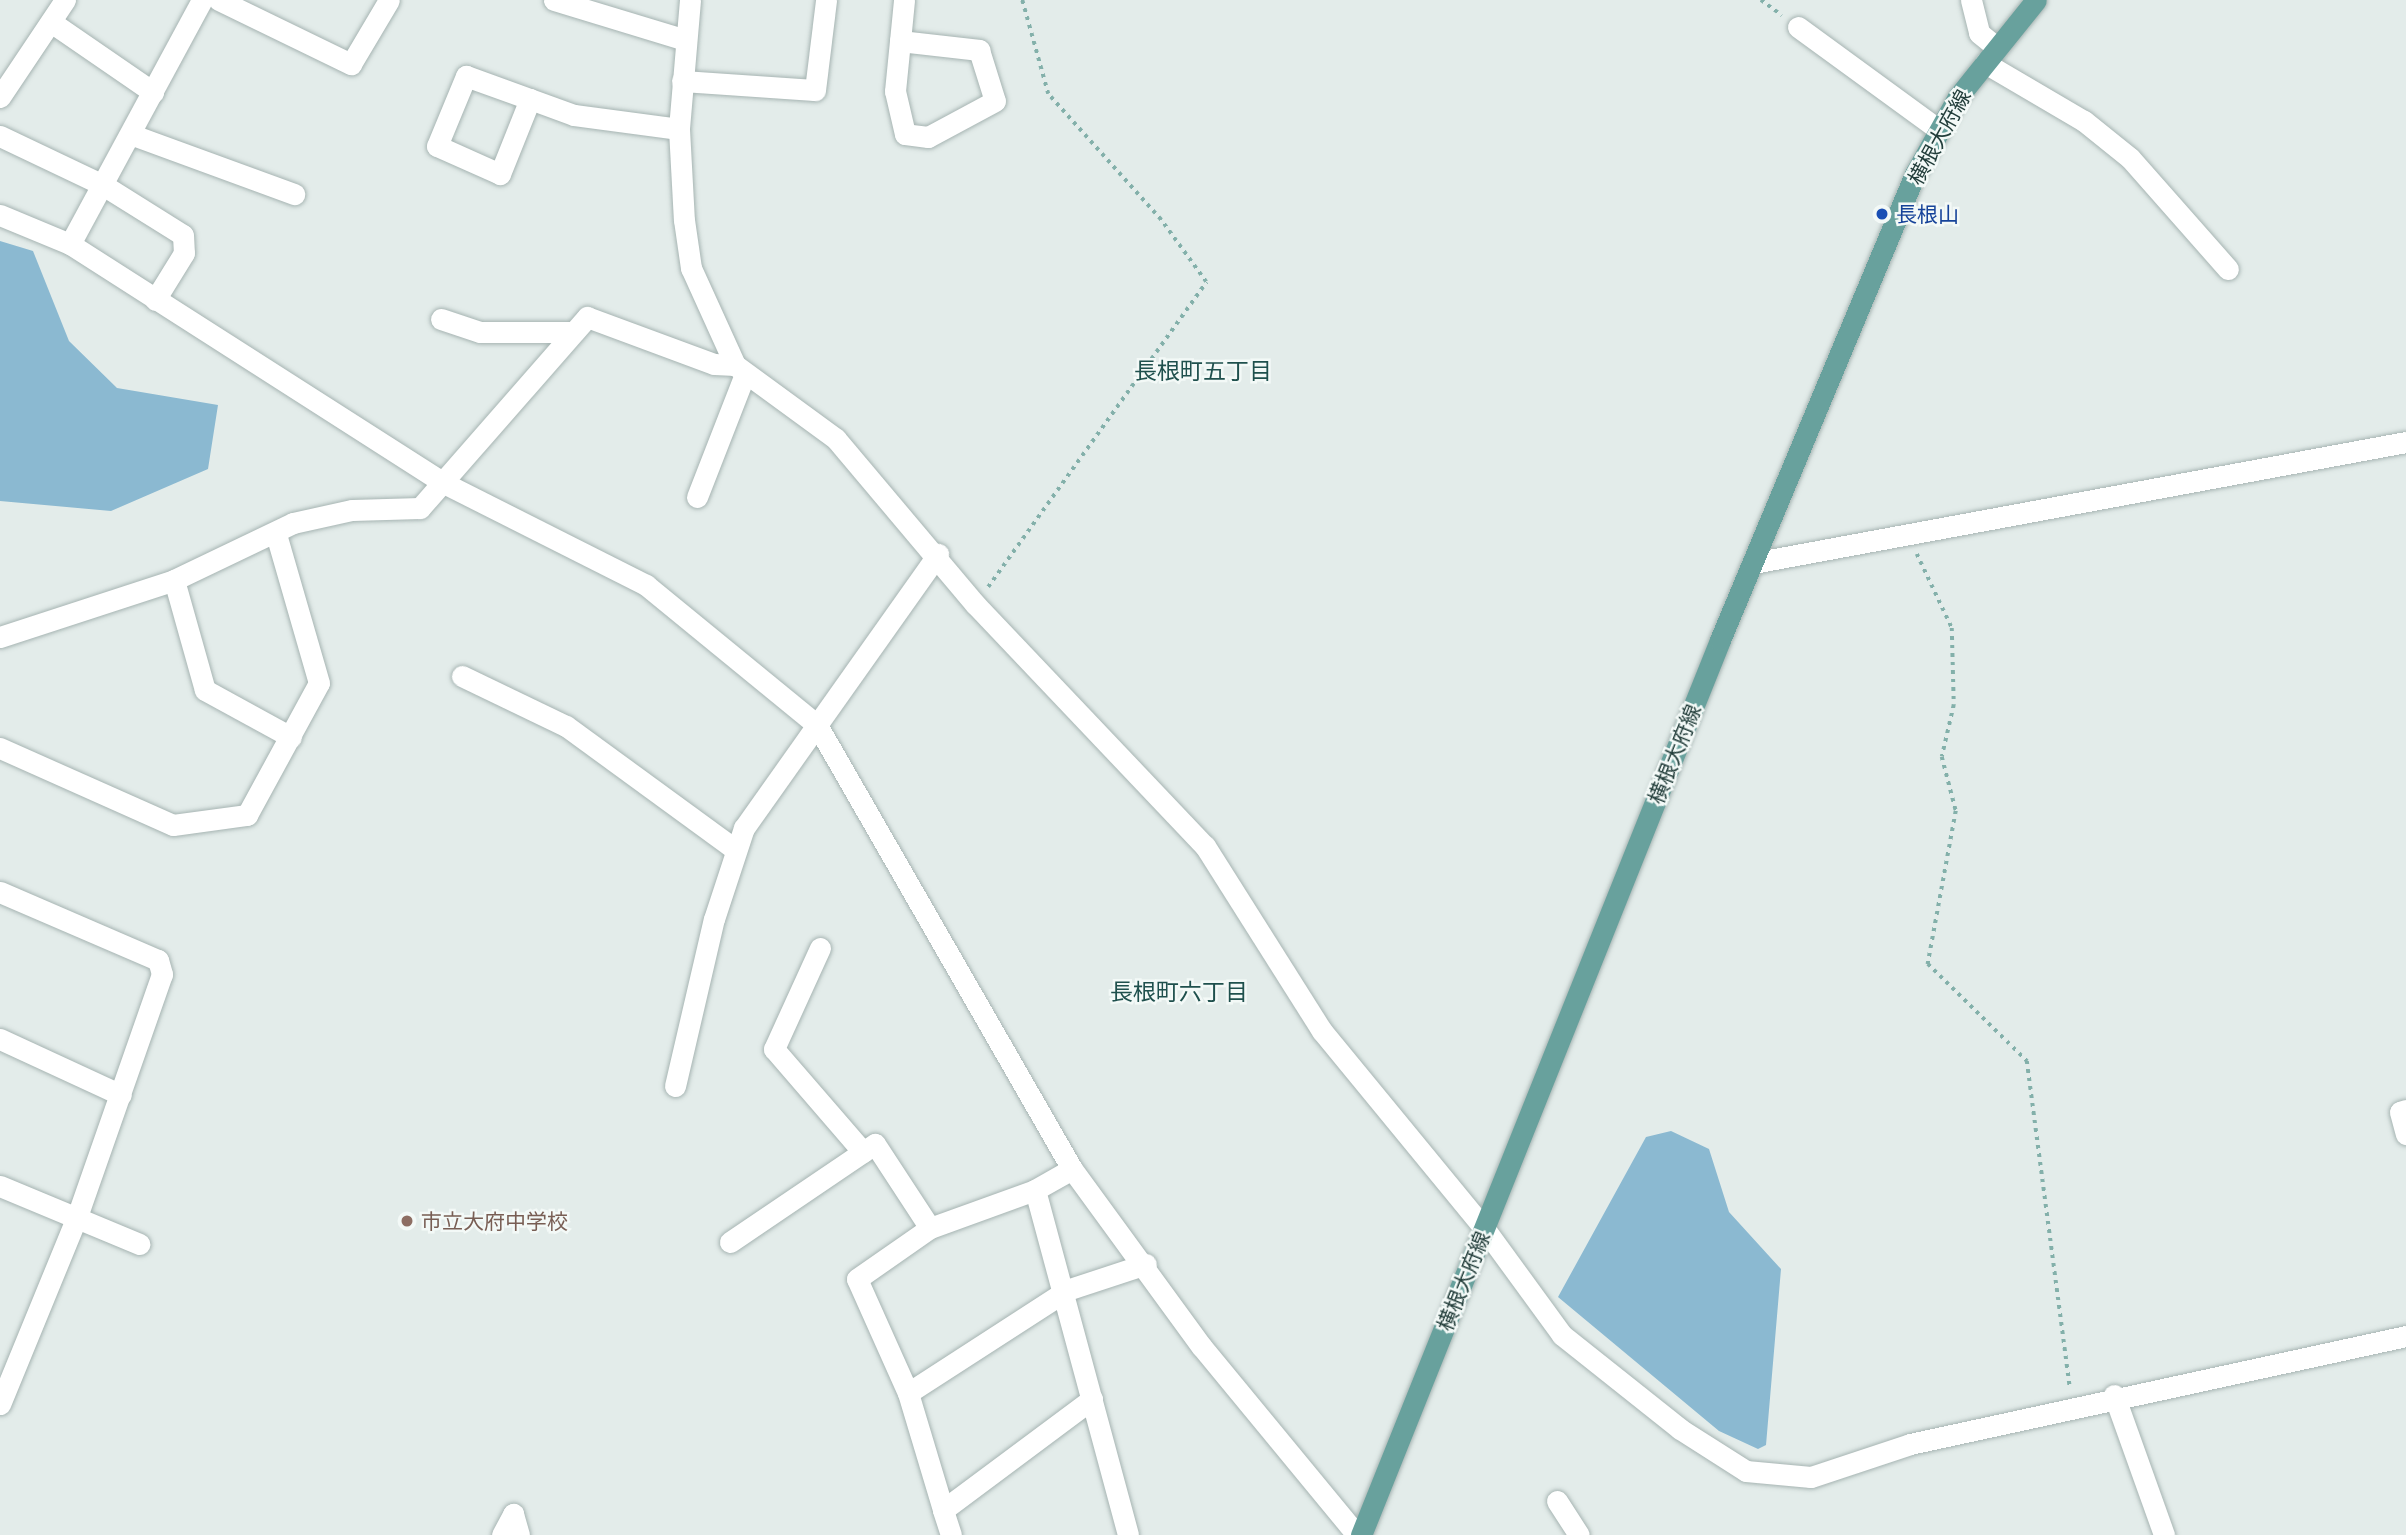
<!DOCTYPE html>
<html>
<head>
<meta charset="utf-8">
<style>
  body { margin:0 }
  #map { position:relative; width:2406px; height:1535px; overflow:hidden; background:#e3ecea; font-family:Lato,"Noto Sans JP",sans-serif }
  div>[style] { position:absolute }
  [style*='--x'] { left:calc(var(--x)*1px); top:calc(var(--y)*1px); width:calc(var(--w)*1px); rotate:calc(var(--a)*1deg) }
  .water>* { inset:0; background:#8bb9d1 }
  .path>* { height:3.5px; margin-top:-1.75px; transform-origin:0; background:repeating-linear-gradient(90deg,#83b0aa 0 3.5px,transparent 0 8.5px) }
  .roads { filter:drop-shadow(0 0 2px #a6b4b2) drop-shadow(0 0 2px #a6b4b2) }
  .minor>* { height:21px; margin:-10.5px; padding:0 10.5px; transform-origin:10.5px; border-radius:10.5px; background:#fff }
  .major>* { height:21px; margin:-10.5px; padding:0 10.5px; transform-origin:10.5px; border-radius:10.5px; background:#68a19d }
  .dots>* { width:19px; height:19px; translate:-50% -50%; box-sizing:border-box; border:4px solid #f3f9f7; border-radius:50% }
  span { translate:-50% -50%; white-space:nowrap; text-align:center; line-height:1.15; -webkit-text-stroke:5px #f3f9f7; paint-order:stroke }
  .street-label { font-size:21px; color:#233e3b }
  .transit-label { font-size:21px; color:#164399 }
  .left { translate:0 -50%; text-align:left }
  .education-label { font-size:21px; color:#785e54 }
  .neighbourhood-label { font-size:23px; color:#1f504d }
</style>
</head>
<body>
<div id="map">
  <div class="water">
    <div style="clip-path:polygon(0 241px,33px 251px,69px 341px,117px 388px,218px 405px,208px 469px,111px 511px,0 501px)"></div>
    <div style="clip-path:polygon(1671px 1131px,1709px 1149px,1729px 1212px,1781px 1269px,1766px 1445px,1758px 1449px,1719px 1431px,1558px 1297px,1646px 1137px)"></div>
  </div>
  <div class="path">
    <div style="--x:1761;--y:0;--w:26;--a:36"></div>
    <div style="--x:1917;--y:554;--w:82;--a:64.7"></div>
    <div style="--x:1952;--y:628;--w:77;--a:88.5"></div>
    <div style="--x:1954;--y:705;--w:53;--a:103"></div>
    <div style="--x:1942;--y:757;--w:56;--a:75.5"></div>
    <div style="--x:1956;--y:811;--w:156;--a:100.4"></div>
    <div style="--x:1928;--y:964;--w:139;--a:44.4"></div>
    <div style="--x:2027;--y:1061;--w:331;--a:82.5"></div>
    <div style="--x:988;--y:587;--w:375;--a:-54.4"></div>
    <div style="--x:1206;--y:282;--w:77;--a:-126"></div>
    <div style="--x:1161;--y:220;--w:169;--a:-131.9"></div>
    <div style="--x:1048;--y:94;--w:98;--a:-105.5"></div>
  </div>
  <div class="roads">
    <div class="minor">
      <div style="--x:219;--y:0;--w:147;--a:25.9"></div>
      <div style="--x:351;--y:64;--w:74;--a:-59.3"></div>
      <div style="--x:554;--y:0;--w:138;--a:16.9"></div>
      <div style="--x:690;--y:0;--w:129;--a:94.9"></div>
      <div style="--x:679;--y:129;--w:91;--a:86.9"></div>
      <div style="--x:684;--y:220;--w:49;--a:81.7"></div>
      <div style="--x:691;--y:268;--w:107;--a:65.6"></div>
      <div style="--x:735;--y:365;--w:125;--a:36.2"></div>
      <div style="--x:836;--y:439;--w:216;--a:49.9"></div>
      <div style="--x:975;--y:604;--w:334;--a:46.5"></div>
      <div style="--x:1205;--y:846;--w:219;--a:57.7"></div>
      <div style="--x:1322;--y:1031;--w:255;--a:50.6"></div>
      <div style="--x:1484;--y:1228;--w:132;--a:53.9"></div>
      <div style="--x:1562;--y:1335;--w:151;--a:38.5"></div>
      <div style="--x:1680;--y:1429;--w:78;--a:32.5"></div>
      <div style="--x:1746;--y:1471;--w:65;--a:5.3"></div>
      <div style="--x:1811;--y:1477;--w:104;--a:-18.4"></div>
      <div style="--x:1910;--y:1444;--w:508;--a:-12.28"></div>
      <div style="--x:1971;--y:0;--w:34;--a:76"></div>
      <div style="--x:1979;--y:33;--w:22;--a:39"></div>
      <div style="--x:51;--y:22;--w:124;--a:34.5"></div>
      <div style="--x:1798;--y:27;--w:175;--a:36.1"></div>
      <div style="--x:900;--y:41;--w:80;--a:6.5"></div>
      <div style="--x:979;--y:50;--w:53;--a:72.6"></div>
      <div style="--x:995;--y:101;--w:76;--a:151.8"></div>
      <div style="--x:928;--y:137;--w:23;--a:-173"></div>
      <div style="--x:905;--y:134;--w:44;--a:-103.1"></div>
      <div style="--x:895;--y:91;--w:50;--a:-84.3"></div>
      <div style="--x:900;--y:41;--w:41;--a:-84.4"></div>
      <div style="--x:1985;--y:63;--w:115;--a:30.4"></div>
      <div style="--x:2084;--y:121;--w:59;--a:38.8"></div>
      <div style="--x:2130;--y:158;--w:148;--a:48.6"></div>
      <div style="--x:682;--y:81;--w:133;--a:3.9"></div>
      <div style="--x:815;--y:90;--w:91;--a:-83"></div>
      <div style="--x:0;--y:97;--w:117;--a:-56.2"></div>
      <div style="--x:530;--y:99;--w:81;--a:111.8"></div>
      <div style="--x:500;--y:174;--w:69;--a:-156"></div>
      <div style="--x:437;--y:146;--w:76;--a:-67.5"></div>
      <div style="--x:466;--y:76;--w:68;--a:19.8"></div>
      <div style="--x:530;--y:99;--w:47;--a:20"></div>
      <div style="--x:574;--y:115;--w:106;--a:7.6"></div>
      <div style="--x:130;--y:134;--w:175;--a:20.1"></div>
      <div style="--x:0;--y:136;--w:114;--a:25.4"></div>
      <div style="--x:103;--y:185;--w:94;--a:32"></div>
      <div style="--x:183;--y:235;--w:18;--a:87"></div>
      <div style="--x:184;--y:253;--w:55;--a:121.7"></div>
      <div style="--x:0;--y:215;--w:76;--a:22.5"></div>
      <div style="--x:70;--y:244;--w:442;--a:32.6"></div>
      <div style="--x:442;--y:482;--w:229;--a:26.8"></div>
      <div style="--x:646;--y:585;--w:221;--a:39.3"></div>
      <div style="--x:817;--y:725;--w:512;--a:60.13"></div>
      <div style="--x:1072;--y:1169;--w:220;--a:53.9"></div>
      <div style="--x:1202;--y:1347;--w:244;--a:50.5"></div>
      <div style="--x:70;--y:244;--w:277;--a:-61.6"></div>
      <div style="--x:441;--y:319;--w:41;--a:18.4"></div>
      <div style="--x:480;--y:332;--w:90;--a:0"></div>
      <div style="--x:697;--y:497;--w:132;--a:-68.7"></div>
      <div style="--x:1753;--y:563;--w:664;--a:-10.5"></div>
      <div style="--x:174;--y:580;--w:114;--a:74.3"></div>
      <div style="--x:205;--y:690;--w:98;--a:28.7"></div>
      <div style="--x:0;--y:637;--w:183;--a:-18.1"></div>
      <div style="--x:174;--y:580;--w:132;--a:-25.6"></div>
      <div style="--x:293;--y:523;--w:60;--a:-12.4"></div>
      <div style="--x:352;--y:510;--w:68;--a:-1.7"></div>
      <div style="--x:420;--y:508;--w:254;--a:-48.8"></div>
      <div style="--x:587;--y:317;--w:135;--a:20.3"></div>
      <div style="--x:714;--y:364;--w:21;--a:3"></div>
      <div style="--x:462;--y:676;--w:115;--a:25.7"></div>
      <div style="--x:566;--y:726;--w:210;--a:36.1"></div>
      <div style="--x:0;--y:748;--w:189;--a:24"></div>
      <div style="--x:173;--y:825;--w:75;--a:-7.7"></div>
      <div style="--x:247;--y:815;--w:150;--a:-61.4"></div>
      <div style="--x:319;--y:683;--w:155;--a:-106.1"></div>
      <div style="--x:0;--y:892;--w:172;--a:23.3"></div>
      <div style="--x:158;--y:960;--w:15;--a:74"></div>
      <div style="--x:162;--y:974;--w:260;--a:109.3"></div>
      <div style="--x:76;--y:1219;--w:200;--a:112.3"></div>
      <div style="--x:820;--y:948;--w:111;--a:114.5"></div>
      <div style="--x:774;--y:1049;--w:136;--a:49.2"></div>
      <div style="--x:0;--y:1039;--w:133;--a:24.8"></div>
      <div style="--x:675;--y:1086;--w:171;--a:-76.9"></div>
      <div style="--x:714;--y:919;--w:96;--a:-71.8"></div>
      <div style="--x:744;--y:828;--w:336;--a:-54.7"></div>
      <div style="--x:2406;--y:1110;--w:6;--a:162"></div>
      <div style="--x:2400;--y:1112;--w:23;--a:75"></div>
      <div style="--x:1072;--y:1169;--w:43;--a:150.4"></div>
      <div style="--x:1035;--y:1190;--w:357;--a:74.9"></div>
      <div style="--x:0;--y:1186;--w:151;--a:22.6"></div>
      <div style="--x:1035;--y:1190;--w:112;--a:160.1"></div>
      <div style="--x:930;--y:1228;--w:89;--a:145.1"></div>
      <div style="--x:857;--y:1279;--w:125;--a:65.9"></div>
      <div style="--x:908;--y:1393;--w:189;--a:-32.9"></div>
      <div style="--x:1067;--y:1290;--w:83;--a:-18.2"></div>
      <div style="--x:730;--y:1242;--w:175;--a:-34.1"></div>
      <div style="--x:875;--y:1144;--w:100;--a:56.8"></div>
      <div style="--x:908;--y:1393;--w:122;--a:73.3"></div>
      <div style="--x:2114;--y:1395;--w:149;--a:70.3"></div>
      <div style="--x:1557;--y:1501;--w:40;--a:57.1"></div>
      <div style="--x:502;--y:1535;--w:24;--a:-62"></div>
      <div style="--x:513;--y:1514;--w:22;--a:74"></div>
      <div style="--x:951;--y:1535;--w:26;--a:-108"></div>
      <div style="--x:943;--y:1510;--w:186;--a:-36.7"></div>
    </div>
    <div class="major">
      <div style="--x:1361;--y:1535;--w:964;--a:-68.14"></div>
      <div style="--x:1720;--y:640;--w:505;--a:-67.29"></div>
      <div style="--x:1915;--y:174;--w:88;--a:-60.8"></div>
      <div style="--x:1958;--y:97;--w:124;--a:-51.2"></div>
    </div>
  </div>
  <div class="dots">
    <div style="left:1882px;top:214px;background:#1a4fb4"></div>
    <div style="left:407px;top:1221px;background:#8d6e63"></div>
  </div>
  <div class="street-label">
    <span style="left:1939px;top:137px;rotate:-61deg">横根大府線</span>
    <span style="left:1674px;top:754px;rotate:-68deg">横根大府線</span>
    <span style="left:1463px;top:1281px;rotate:-68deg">横根大府線</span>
  </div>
  <div class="transit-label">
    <span class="left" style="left:1896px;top:214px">長根山</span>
  </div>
  <div class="education-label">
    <span class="left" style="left:421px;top:1221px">市立大府中学校</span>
  </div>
  <div class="neighbourhood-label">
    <span style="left:1203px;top:370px">長根町五丁目</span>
    <span style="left:1179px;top:991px">長根町六丁目</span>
  </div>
</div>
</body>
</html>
